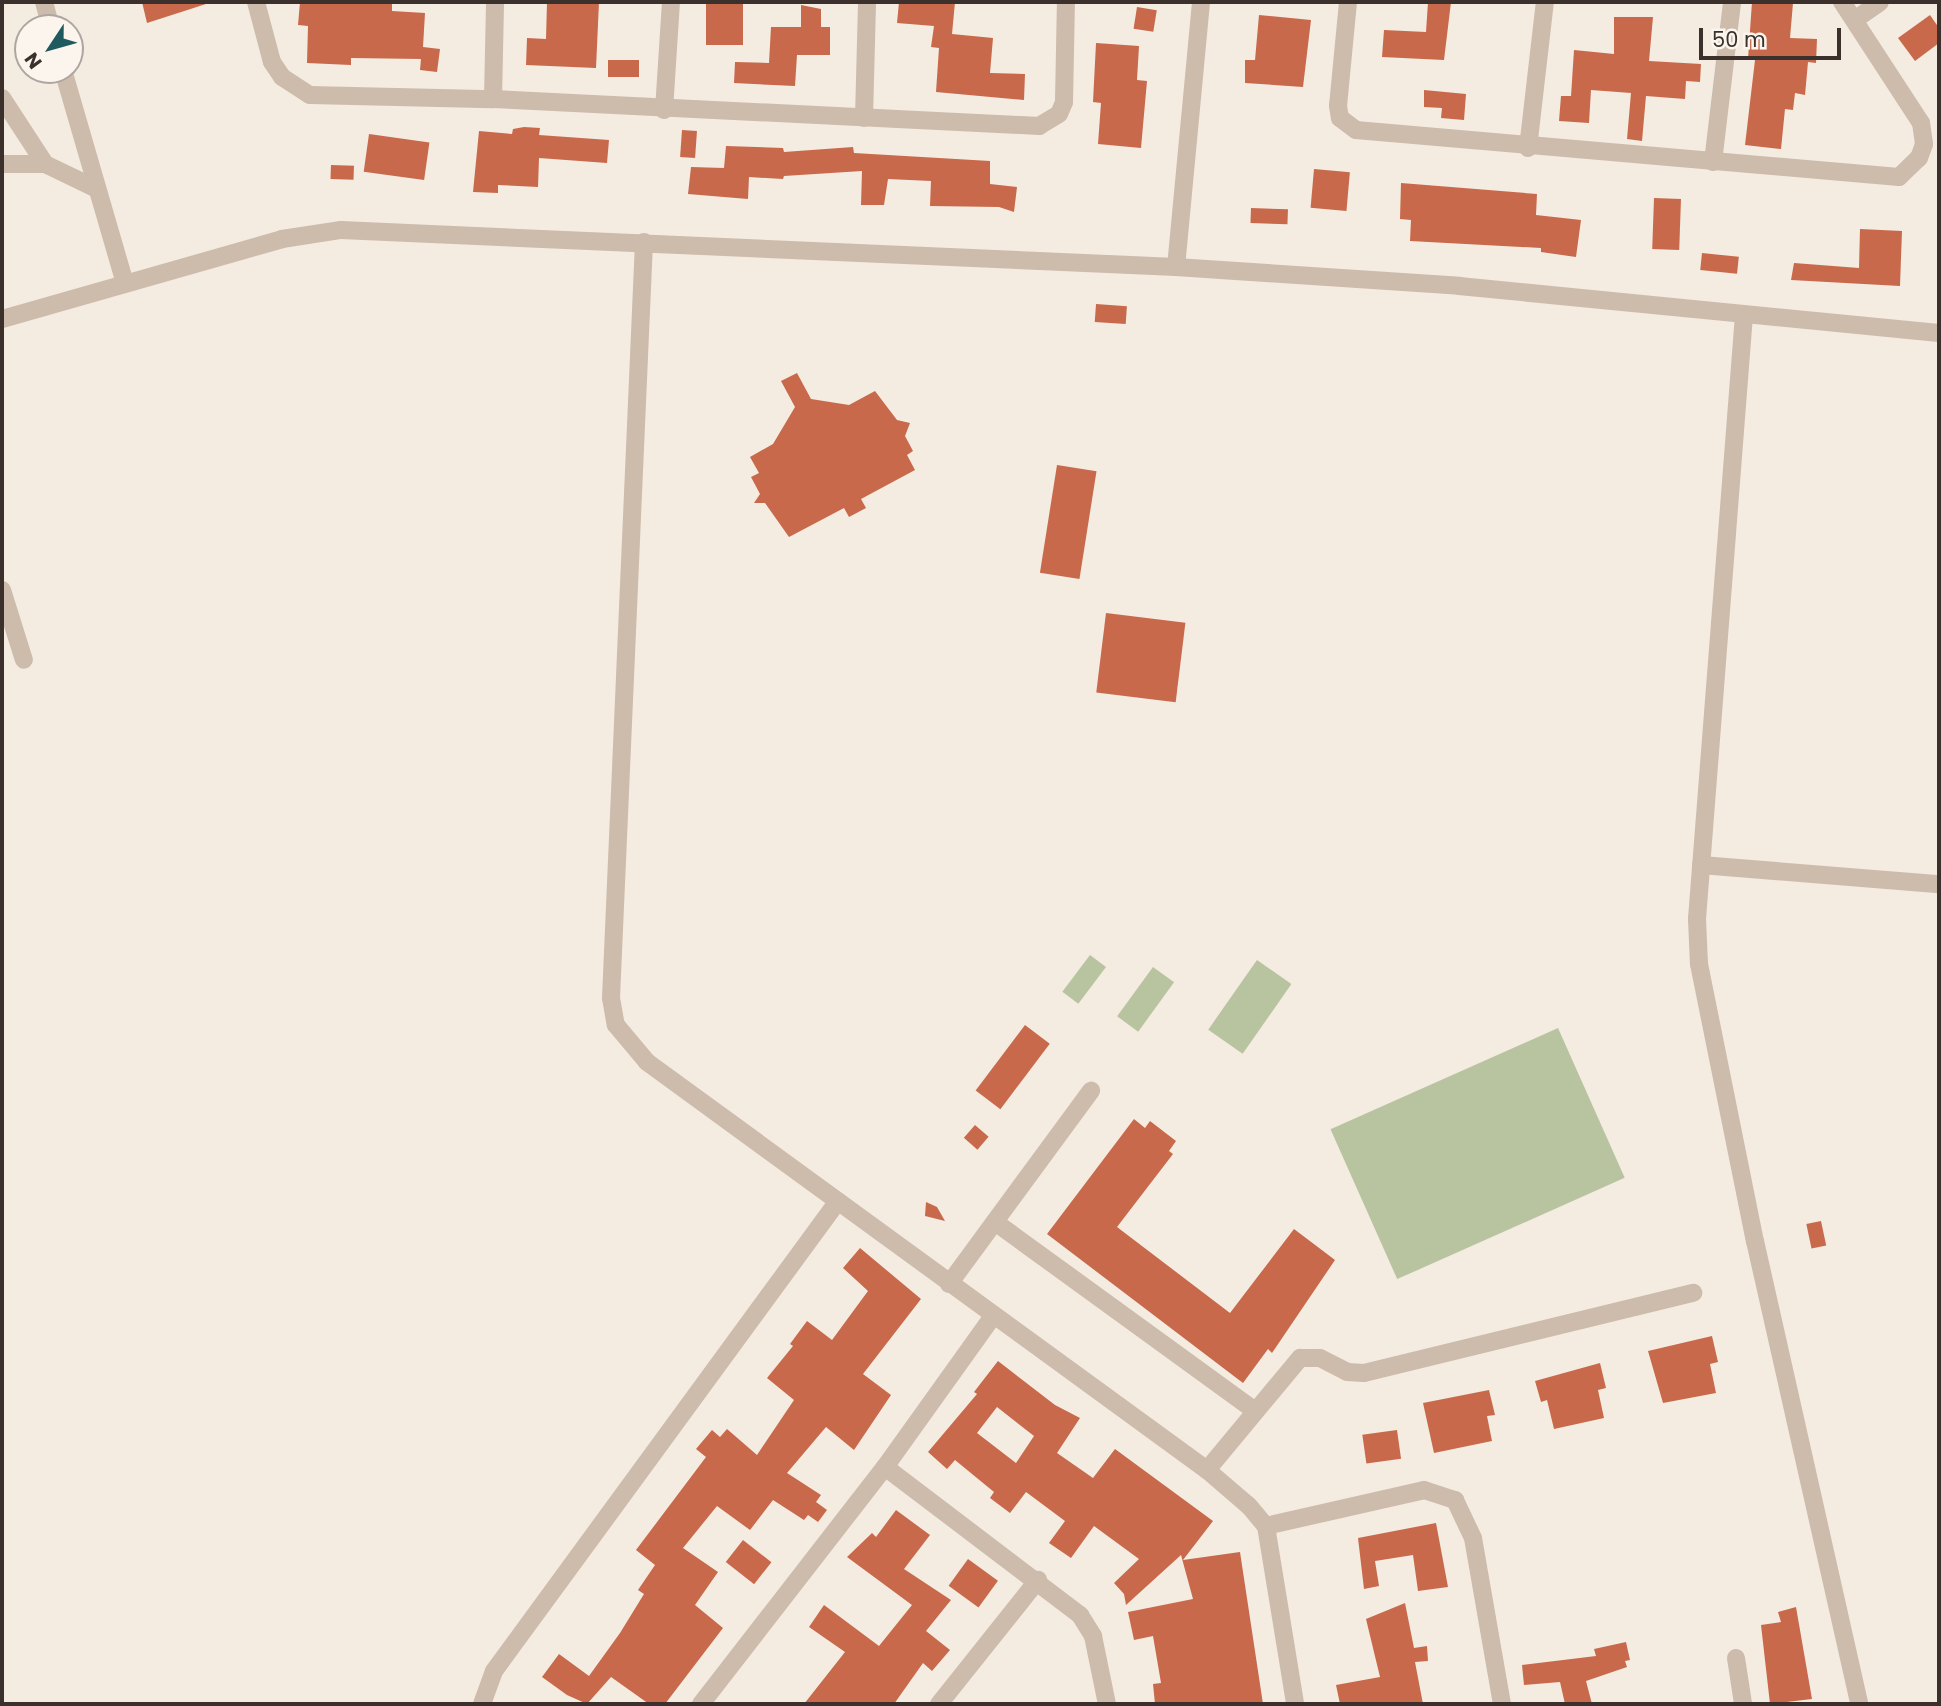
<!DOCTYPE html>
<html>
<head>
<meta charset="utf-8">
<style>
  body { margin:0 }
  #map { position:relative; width:1941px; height:1706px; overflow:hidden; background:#f4ebe1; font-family:Poppins,sans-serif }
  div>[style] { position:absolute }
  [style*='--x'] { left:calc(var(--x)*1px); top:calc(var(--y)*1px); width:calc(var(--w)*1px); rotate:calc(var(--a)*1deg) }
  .green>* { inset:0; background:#b8c4a0; transform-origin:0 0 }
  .building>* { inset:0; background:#c8694b; transform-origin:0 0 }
  .minor>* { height:18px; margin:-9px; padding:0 9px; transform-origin:9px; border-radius:9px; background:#cdbbac }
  span { translate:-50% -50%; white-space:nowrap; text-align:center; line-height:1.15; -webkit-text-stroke:6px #fbf5ee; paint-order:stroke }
  .frame { position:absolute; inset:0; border:4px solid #3b302b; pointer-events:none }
  .north { position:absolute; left:14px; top:14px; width:70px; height:70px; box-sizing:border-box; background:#fbf5ee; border:2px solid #aea6a0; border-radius:50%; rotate:234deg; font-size:19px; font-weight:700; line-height:28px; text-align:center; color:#3b302b }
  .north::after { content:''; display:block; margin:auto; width:24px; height:32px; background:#1f5a5e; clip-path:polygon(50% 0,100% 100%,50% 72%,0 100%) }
  .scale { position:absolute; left:1699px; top:28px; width:142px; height:32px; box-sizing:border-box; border:4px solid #3b302b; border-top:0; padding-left:9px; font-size:21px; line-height:24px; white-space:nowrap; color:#3b302b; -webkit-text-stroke:5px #fbf5ee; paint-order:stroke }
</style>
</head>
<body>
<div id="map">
  <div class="green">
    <div style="left:1090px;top:955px;width:20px;height:46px;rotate:37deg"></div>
    <div style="left:1257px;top:960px;width:42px;height:85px;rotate:35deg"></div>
    <div style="left:1153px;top:967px;width:26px;height:61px;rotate:36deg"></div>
    <div style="left:1558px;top:1028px;width:164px;height:249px;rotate:66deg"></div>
  </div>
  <div class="building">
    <div style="clip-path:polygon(142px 2px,206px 2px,206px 4px,147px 23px)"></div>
    <div style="clip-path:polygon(300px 2px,392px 3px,392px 11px,425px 13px,423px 47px,440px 49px,437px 72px,420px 70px,421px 59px,351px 58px,351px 65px,307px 63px,308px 26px,298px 25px)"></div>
    <div style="clip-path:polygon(547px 2px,599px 2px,596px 68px,526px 65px,527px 38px,546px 39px)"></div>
    <div style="left:706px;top:2px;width:37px;height:43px"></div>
    <div style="clip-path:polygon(899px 2px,955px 2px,952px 34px,993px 38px,990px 73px,1025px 74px,1024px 100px,936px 92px,939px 48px,931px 47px,934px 26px,897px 23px)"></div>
    <div style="clip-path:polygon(1428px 2px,1451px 2px,1444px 60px,1382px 57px,1384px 30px,1426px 32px)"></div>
    <div style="clip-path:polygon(1752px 2px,1793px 3px,1790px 38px,1817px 39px,1816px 63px,1808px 62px,1805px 95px,1795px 93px,1793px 110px,1785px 109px,1781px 149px,1745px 145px,1755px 60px,1748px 59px)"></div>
    <div style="clip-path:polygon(801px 5px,821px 9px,821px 27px,830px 27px,830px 55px,797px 55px,795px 86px,734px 83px,735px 62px,769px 63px,771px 27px,801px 27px)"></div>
    <div style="left:1137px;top:7px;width:20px;height:22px;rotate:9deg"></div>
    <div style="clip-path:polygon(1259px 15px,1311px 20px,1303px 87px,1245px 83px,1245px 60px,1255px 60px)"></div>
    <div style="clip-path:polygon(1930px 15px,1939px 28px,1939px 43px,1915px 61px,1898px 38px)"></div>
    <div style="clip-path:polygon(1614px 17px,1653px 17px,1649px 61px,1701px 64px,1700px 82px,1686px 81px,1685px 99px,1646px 96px,1642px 141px,1627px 139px,1631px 93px,1591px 90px,1589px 123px,1559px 121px,1561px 96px,1571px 96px,1574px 50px,1614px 54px)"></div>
    <div style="clip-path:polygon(1096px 43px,1139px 46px,1137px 80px,1147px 81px,1141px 148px,1098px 144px,1101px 103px,1093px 102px)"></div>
    <div style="left:608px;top:60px;width:31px;height:17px"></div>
    <div style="clip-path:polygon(1424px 90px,1466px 94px,1464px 120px,1441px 118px,1442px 108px,1424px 107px)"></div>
    <div style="clip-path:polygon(524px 127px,540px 128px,539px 135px,609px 140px,607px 163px,539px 158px,538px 187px,498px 185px,498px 193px,473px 192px,479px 131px,512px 134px,513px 129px)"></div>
    <div style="left:682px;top:130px;width:15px;height:27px;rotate:4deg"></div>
    <div style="left:369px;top:134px;width:61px;height:38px;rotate:8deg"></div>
    <div style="clip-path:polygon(726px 146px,783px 148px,784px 152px,853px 147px,854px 153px,990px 161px,990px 184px,1017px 187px,1014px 212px,999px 207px,930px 206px,931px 181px,888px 179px,884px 205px,861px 205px,862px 171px,784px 176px,783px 179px,749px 177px,748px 199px,688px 194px,691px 167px,724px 168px)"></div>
    <div style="left:331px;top:165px;width:23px;height:14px;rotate:2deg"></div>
    <div style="left:1314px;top:169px;width:36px;height:39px;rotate:5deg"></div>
    <div style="clip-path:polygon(1401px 183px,1537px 194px,1536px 215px,1581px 220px,1576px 257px,1541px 252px,1541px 248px,1410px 241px,1411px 220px,1400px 219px)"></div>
    <div style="left:1654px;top:198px;width:27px;height:51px;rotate:2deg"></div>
    <div style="left:1251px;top:208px;width:37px;height:15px;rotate:2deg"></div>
    <div style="clip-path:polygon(1860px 229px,1902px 231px,1900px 286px,1791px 280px,1794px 263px,1859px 268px)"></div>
    <div style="left:1702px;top:253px;width:37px;height:17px;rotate:6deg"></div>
    <div style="left:1096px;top:304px;width:31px;height:18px;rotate:4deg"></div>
    <div style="clip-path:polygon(797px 373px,811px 399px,849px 405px,875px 391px,897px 420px,910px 423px,905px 436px,913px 451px,907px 455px,915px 470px,861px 499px,866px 508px,849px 517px,844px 508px,789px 537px,765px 503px,754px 503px,760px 494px,751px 477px,759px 473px,750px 457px,773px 444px,795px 407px,781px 381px)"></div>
    <div style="left:1057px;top:465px;width:40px;height:109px;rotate:9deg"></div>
    <div style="left:1106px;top:613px;width:80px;height:80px;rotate:7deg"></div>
    <div style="left:1025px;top:1025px;width:31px;height:82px;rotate:37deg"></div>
    <div style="clip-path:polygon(1134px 1119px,1145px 1128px,1150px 1121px,1176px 1141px,1169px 1151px,1173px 1154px,1117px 1227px,1230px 1313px,1294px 1229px,1335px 1260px,1272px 1353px,1268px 1349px,1243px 1383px,1047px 1234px)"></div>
    <div style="left:975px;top:1125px;width:18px;height:17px;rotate:41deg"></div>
    <div style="clip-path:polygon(926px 1202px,937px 1207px,945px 1221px,925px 1216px)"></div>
    <div style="left:1821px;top:1221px;width:25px;height:15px;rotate:78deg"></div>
    <div style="clip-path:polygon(860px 1248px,921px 1299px,863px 1374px,891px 1395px,854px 1450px,826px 1427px,787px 1473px,821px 1495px,816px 1502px,827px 1510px,818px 1522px,808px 1515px,804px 1520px,773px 1500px,750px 1530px,717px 1506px,683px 1548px,718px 1572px,695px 1605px,723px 1628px,665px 1704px,649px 1704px,611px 1677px,587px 1704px,567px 1695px,542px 1677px,559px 1654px,589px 1676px,620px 1633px,644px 1594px,638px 1590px,655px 1565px,636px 1550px,706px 1457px,696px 1449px,712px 1430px,720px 1437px,727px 1429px,757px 1455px,794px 1400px,767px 1378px,793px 1346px,790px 1344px,807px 1321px,832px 1340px,868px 1291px,843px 1268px)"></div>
    <div style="clip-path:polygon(1712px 1336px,1718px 1362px,1710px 1364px,1716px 1393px,1663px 1403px,1648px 1351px)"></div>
    <div style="clip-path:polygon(evenodd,998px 1361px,1055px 1405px,1080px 1418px,1057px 1453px,1093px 1478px,1115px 1449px,1213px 1521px,1183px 1560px,1240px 1552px,1263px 1704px,1155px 1704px,1153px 1684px,1161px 1683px,1153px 1636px,1134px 1640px,1128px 1612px,1193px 1599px,1181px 1555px,1126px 1605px,1124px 1594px,1114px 1583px,1139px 1559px,1094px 1526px,1071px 1558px,1049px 1543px,1065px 1521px,1026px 1492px,1010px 1513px,990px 1498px,994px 1492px,955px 1460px,947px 1469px,928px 1452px,977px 1394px,974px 1392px,998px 1361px,997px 1407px,1034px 1436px,1016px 1463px,977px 1433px,997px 1407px)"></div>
    <div style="clip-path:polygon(1600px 1363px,1606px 1388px,1598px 1390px,1604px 1418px,1554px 1429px,1547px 1400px,1541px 1402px,1535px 1381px)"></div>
    <div style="clip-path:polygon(1489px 1390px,1495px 1415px,1487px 1416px,1492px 1441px,1434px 1453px,1423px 1403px)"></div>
    <div style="left:1397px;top:1430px;width:29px;height:35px;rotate:82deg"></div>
    <div style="clip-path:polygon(896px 1510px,930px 1535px,904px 1569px,951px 1600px,926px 1631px,950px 1650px,932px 1671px,923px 1663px,894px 1704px,804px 1704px,845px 1652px,809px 1627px,824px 1605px,879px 1646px,912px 1605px,847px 1557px,872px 1533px,876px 1537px)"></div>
    <div style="clip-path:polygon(1436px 1523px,1448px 1587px,1418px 1591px,1413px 1555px,1375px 1561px,1379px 1586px,1364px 1589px,1358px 1538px)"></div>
    <div style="left:743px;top:1540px;width:36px;height:28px;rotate:38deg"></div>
    <div style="left:968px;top:1559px;width:37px;height:33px;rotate:36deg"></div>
    <div style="clip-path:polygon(1405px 1603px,1414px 1648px,1427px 1646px,1428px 1661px,1415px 1662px,1423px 1704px,1340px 1704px,1336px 1685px,1380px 1677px,1366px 1619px)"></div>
    <div style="clip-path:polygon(1796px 1607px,1812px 1699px,1770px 1704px,1761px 1625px,1781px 1622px,1778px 1612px)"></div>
    <div style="clip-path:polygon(1626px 1642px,1630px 1660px,1625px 1661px,1627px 1667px,1586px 1681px,1592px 1704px,1565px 1704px,1560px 1682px,1524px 1685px,1522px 1665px,1596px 1656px,1594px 1649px)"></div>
  </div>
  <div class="minor">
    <div style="--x:44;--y:2;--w:27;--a:75"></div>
    <div style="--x:256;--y:2;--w:62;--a:75.1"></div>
    <div style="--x:272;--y:62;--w:18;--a:56"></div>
    <div style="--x:282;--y:77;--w:33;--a:33"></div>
    <div style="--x:310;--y:95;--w:183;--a:1.3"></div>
    <div style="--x:493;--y:99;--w:547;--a:2.83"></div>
    <div style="--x:1039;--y:126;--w:23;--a:-31"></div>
    <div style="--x:1059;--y:114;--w:13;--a:-67"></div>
    <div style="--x:1064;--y:102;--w:100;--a:-88.9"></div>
    <div style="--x:1348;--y:2;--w:104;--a:95.5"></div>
    <div style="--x:1338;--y:106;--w:12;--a:81"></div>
    <div style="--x:1340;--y:118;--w:20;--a:37"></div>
    <div style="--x:1356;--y:130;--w:545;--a:4.95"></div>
    <div style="--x:1899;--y:177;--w:28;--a:-44"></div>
    <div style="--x:1919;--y:158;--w:15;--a:-70"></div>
    <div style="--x:1924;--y:144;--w:21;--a:-98"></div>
    <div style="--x:1921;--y:123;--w:145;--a:-123.1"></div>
    <div style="--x:1856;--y:19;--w:29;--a:-35"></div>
    <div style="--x:63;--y:70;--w:222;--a:73.8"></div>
    <div style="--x:2;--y:98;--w:79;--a:56.9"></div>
    <div style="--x:493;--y:99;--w:97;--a:-88.8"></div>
    <div style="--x:664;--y:110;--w:108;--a:-86.3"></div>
    <div style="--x:864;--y:118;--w:116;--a:-88.5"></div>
    <div style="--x:1528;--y:148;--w:147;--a:-83.4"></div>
    <div style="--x:1713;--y:162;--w:161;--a:-83.2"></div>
    <div style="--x:2;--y:164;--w:43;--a:0"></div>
    <div style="--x:45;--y:164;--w:58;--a:25.7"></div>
    <div style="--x:644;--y:242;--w:757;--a:92.5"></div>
    <div style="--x:611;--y:998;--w:27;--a:80"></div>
    <div style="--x:616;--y:1025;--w:48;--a:50"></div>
    <div style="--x:647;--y:1062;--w:693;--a:36.08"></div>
    <div style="--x:1207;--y:1470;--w:55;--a:40.6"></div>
    <div style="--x:1249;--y:1506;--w:26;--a:50"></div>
    <div style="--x:1266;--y:1526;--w:180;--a:80.7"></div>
    <div style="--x:1176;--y:267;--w:266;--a:-84.6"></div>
    <div style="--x:1744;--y:315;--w:606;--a:94.45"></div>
    <div style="--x:1697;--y:919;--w:45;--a:87.5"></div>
    <div style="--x:1699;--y:964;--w:283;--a:78.6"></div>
    <div style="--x:1755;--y:1241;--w:475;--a:77.3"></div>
    <div style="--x:2;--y:319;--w:291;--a:-15.9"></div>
    <div style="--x:282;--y:239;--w:60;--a:-8.7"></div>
    <div style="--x:341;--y:230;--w:836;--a:2.54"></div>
    <div style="--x:1176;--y:267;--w:284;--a:3.8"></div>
    <div style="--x:1459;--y:286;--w:482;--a:5.6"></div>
    <div style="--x:2;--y:590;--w:73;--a:72.6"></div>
    <div style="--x:1701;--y:865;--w:239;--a:4.6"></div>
    <div style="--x:995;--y:1222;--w:320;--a:36"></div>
    <div style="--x:949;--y:1284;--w:240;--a:-53.7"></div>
    <div style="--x:885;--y:1467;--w:245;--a:37.2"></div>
    <div style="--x:1080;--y:1615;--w:25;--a:58"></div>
    <div style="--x:1093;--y:1636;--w:69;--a:78.4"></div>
    <div style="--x:1207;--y:1470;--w:146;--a:-50.3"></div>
    <div style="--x:1300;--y:1358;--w:20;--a:0"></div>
    <div style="--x:1320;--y:1358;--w:30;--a:27"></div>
    <div style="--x:1347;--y:1372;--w:17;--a:3"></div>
    <div style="--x:1364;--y:1373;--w:339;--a:-13.7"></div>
    <div style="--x:1266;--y:1526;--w:162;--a:-12.8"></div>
    <div style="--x:1424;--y:1490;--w:33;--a:18"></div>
    <div style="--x:1455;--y:1500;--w:42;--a:64.7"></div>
    <div style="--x:1473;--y:1538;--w:169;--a:80.1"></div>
    <div style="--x:1736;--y:1658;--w:47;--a:81.3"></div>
    <div style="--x:482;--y:1704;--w:35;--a:-70"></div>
    <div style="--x:494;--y:1671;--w:582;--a:-53.8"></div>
    <div style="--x:701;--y:1704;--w:300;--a:-52.2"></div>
    <div style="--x:885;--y:1467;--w:186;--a:-54.4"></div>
    <div style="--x:939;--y:1704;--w:159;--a:-51.4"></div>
  </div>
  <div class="frame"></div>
  <div class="north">N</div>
  <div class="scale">50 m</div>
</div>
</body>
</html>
